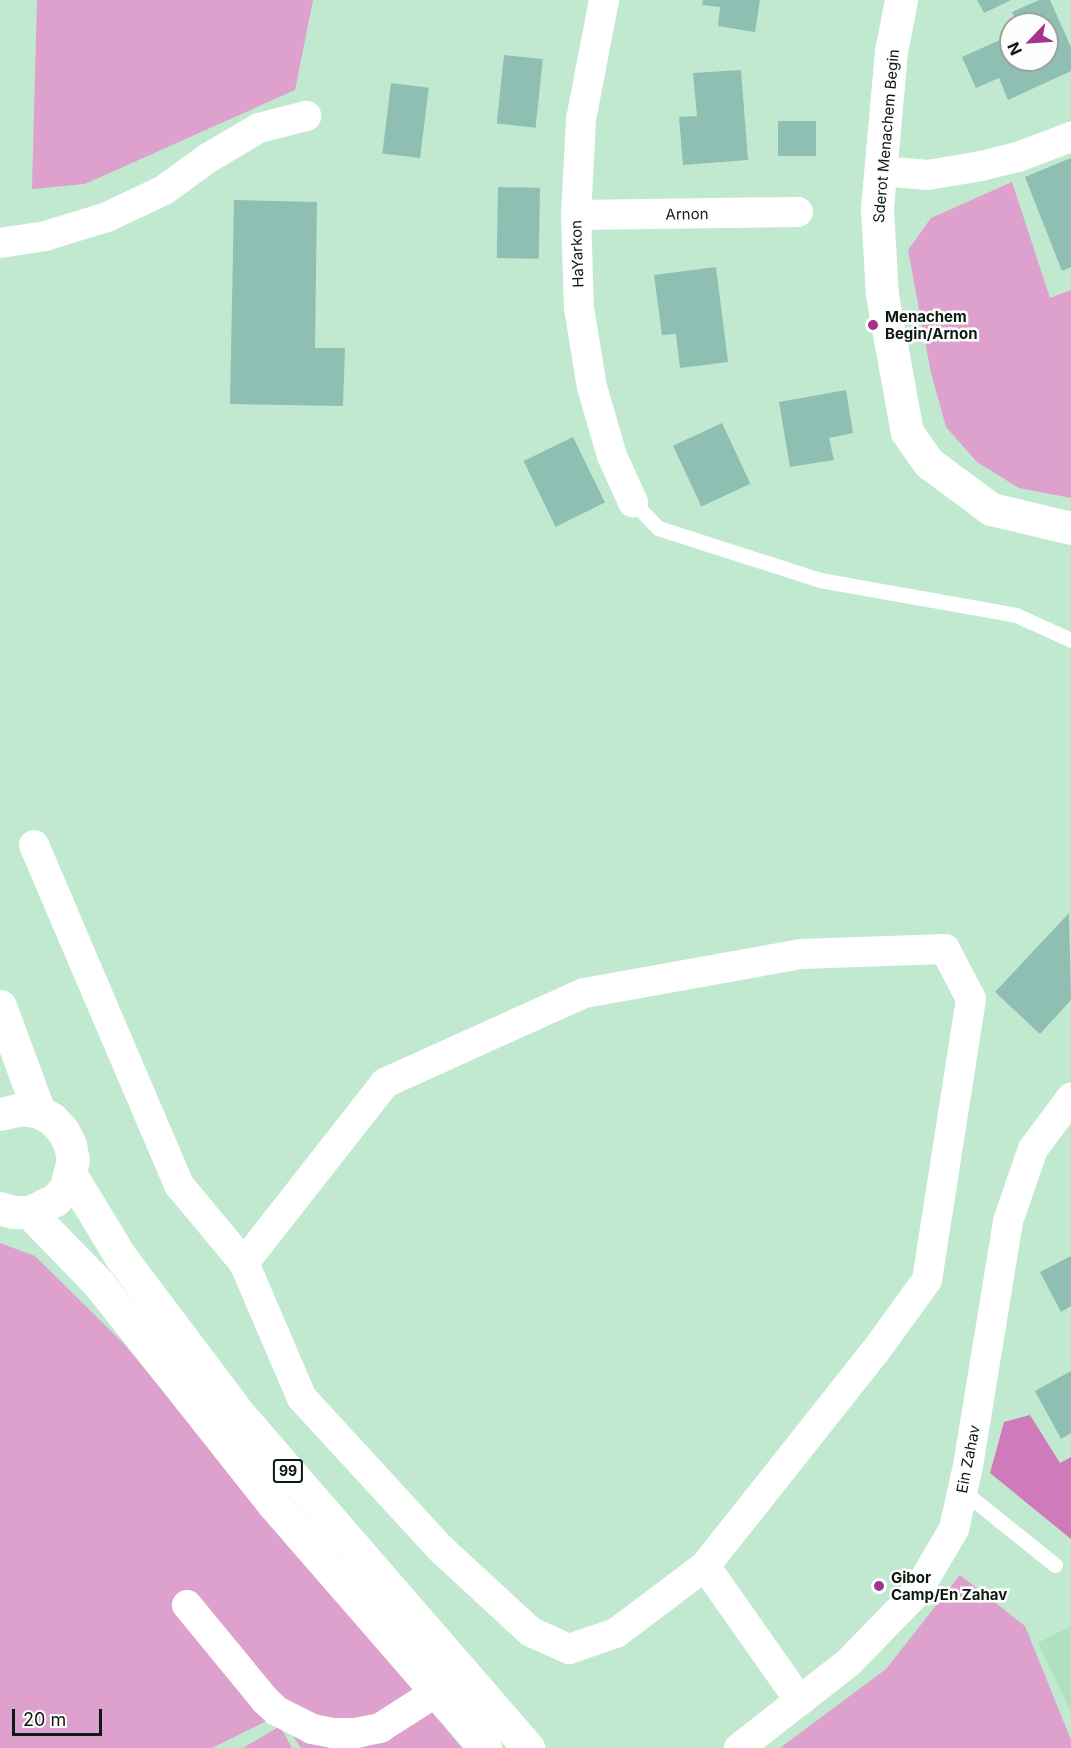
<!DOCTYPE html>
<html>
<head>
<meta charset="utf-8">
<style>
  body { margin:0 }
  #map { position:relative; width:1071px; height:1748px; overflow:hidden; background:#c1e9cf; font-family:Inter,sans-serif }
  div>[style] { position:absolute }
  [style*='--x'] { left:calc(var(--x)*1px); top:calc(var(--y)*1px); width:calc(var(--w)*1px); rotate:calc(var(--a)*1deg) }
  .built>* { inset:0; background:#b0dfc1 }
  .green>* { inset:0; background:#dea0cd }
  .forest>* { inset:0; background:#d07abb }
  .building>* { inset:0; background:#8fbfb2; transform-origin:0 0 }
  .lane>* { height:15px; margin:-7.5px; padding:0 7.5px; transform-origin:7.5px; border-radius:7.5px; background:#fff }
  .street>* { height:30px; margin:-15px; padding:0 15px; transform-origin:15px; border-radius:15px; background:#fff }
  .secondary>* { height:33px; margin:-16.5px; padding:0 16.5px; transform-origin:16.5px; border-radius:16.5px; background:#fff }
  .highway>* { height:33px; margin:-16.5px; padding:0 16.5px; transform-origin:16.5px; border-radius:16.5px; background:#fff }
  .dots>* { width:16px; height:16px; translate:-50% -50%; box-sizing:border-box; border:3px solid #fefefe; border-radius:50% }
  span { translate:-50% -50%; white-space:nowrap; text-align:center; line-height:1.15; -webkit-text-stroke:5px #fefefe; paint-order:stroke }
  .shield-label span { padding:2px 4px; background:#fefefe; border:2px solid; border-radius:4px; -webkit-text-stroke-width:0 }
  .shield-label { font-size:14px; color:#0c1a11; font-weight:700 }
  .street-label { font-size:15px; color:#0c1a11 }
  .poi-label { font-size:15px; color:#0c1a11; font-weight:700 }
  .left { translate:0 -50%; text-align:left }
  .north { position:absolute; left:999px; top:12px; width:60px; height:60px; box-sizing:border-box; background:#fefefe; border:2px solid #9da39f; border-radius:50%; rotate:245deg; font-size:16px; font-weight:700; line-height:24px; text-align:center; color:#0c1a11 }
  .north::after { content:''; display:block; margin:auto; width:21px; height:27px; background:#a5338e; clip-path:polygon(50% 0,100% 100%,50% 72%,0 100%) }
  .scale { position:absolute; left:12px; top:1709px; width:90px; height:27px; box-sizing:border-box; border:3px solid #0c1a11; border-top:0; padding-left:8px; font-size:18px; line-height:21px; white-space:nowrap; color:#0c1a11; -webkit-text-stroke:4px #fefefe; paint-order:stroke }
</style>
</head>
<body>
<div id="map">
  <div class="built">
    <div style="clip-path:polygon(1071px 1626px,1071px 1712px,1038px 1643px)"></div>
  </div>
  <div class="green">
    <div style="clip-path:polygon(37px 0,313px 0,295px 90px,85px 184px,32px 189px)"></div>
    <div style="clip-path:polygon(1012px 182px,1050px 298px,1071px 290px,1071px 498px,1019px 488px,977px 462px,946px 427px,931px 373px,908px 250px,931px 218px)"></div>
    <div style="clip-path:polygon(0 1243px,35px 1256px,124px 1344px,462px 1748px,301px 1748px,279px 1715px,212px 1748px,0 1748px)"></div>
    <div style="clip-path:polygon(960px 1575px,1025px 1626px,1071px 1740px,1071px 1748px,780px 1748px,886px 1669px)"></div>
    <div style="clip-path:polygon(280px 1726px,292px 1748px,243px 1748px)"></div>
  </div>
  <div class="forest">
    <div style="clip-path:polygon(1030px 1415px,1060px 1463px,1071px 1457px,1071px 1539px,990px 1473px,1004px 1422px)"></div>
  </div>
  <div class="building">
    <div style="clip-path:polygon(703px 0,760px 0,755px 32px,718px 26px,720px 7px,702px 5px)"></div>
    <div style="clip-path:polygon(977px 0,1011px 0,984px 13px)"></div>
    <div style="clip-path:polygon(1039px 0,1050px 0,1071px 47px,1071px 71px,1008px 100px,999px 78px,976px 88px,962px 57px,1011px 35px,1011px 60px,1047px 60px,1047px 24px,1017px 24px,1012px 12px)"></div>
    <div style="left:504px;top:55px;width:39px;height:69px;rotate:6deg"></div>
    <div style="clip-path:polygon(741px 70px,748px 160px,683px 165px,679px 117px,697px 116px,693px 73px)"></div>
    <div style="left:391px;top:83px;width:38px;height:71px;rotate:7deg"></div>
    <div style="left:778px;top:121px;width:38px;height:35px"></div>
    <div style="clip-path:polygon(1071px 158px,1071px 267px,1062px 271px,1025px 177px)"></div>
    <div style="left:498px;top:187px;width:42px;height:71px;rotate:1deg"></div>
    <div style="clip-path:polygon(234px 200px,317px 202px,315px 348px,345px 348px,343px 406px,230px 404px)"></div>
    <div style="clip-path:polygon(716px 267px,728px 362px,680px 368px,676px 334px,662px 335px,654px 275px)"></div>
    <div style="clip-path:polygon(846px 390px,853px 433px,829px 438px,834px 460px,790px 467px,779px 402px)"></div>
    <div style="left:722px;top:423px;width:67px;height:54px;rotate:65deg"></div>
    <div style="left:573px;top:437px;width:73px;height:55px;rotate:64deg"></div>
    <div style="clip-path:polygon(1069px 913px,1071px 1000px,1040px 1034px,995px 992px)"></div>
    <div style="clip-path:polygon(1071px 1256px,1071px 1306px,1061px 1312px,1040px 1272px)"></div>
    <div style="clip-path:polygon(1071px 1371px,1071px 1433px,1061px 1439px,1035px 1391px)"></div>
  </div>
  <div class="lane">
    <div style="--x:633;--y:502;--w:36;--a:46"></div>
    <div style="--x:658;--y:528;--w:170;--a:17.8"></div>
    <div style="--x:820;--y:580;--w:199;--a:10.1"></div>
    <div style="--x:1016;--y:615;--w:60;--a:24.4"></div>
    <div style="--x:963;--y:1491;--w:118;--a:38.8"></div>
  </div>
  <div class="street">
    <div style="--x:604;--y:0;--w:122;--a:100.9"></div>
    <div style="--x:581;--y:120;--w:95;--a:93"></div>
    <div style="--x:576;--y:215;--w:93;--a:88.2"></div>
    <div style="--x:579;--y:308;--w:80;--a:80.7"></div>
    <div style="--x:592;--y:387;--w:72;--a:73.8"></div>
    <div style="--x:612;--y:456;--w:51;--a:65.5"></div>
    <div style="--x:881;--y:171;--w:47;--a:4.9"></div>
    <div style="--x:928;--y:175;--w:54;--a:-9.6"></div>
    <div style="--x:981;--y:166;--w:38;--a:-14"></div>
    <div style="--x:1018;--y:157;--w:57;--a:-20.7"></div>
    <div style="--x:576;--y:215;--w:222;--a:-0.8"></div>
    <div style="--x:0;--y:243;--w:46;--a:-8.8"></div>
    <div style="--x:45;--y:236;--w:65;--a:-17"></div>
    <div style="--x:107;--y:217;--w:63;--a:-25.3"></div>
    <div style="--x:164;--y:190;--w:54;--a:-36"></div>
    <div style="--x:208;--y:158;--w:59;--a:-30.5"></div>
    <div style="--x:259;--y:128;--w:49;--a:-14.3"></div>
    <div style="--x:34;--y:845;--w:370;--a:66.9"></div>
    <div style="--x:179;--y:1185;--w:102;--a:50.2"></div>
    <div style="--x:244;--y:1263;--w:147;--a:66.8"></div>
    <div style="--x:302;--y:1398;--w:207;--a:47.4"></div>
    <div style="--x:442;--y:1550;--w:121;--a:42.7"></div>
    <div style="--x:531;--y:1632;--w:42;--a:24.1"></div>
    <div style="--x:569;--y:1649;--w:50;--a:-18.8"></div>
    <div style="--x:616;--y:1633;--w:111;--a:-37"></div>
    <div style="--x:705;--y:1566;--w:272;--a:-51.6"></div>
    <div style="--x:874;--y:1353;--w:90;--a:-54"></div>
    <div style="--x:927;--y:1280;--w:284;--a:-81.1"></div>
    <div style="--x:971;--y:999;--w:56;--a:-117.5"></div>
    <div style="--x:945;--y:949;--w:144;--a:178"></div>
    <div style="--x:801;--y:954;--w:220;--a:169.8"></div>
    <div style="--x:584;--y:993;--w:218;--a:155.7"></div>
    <div style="--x:385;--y:1083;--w:229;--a:128.1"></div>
    <div style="--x:705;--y:1566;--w:165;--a:54.9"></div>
    <div style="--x:187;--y:1605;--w:123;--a:50.6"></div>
    <div style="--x:265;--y:1700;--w:16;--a:43"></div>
    <div style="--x:277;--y:1711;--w:39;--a:27"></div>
    <div style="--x:312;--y:1729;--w:20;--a:11"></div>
    <div style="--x:332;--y:1733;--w:24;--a:0"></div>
    <div style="--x:356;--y:1733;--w:25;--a:-12"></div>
    <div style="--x:380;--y:1728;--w:67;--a:-32.7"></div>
    <div style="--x:739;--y:1748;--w:140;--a:-38"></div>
    <div style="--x:849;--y:1662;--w:98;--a:-45.8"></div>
    <div style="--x:917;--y:1592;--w:73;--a:-59.6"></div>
    <div style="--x:954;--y:1529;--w:65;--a:-77.5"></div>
    <div style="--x:968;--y:1466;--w:248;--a:-80.7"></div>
    <div style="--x:1008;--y:1221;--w:76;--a:-70.9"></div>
    <div style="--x:1033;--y:1149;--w:64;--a:-53.3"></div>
  </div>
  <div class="secondary">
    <div style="--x:901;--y:0;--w:52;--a:101.1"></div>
    <div style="--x:891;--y:51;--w:159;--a:95.1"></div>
    <div style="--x:877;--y:209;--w:86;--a:86.7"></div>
    <div style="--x:882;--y:295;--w:139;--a:79.7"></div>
    <div style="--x:907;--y:432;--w:38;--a:55"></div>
    <div style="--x:929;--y:463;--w:77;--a:36.6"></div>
    <div style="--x:991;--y:509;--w:82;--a:13.4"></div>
  </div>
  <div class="highway">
    <div style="--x:0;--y:1006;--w:113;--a:69.8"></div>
    <div style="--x:0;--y:1114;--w:23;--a:-13"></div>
    <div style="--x:22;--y:1109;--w:17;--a:10"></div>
    <div style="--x:39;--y:1112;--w:15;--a:28"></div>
    <div style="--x:52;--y:1119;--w:16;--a:47"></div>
    <div style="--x:63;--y:1131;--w:16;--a:63"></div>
    <div style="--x:70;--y:1145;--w:15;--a:79"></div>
    <div style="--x:73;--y:1160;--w:30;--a:105"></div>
    <div style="--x:65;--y:1189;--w:15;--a:132"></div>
    <div style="--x:55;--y:1200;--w:29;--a:155"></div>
    <div style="--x:29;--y:1212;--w:16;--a:180"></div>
    <div style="--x:13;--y:1212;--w:14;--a:-163"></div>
    <div style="--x:71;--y:1175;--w:95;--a:58.8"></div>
    <div style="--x:120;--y:1256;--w:198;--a:53"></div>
    <div style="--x:239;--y:1414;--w:442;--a:49.1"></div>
    <div style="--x:29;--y:1212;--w:99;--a:45.8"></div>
    <div style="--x:98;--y:1283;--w:283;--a:51.6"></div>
    <div style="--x:274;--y:1505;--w:322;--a:49"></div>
  </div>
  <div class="dots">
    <div style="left:873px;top:325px;background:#a5338e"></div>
    <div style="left:879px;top:1586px;background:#a5338e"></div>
  </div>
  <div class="shield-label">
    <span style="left:288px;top:1471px">99</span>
  </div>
  <div class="street-label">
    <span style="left:886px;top:136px;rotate:-85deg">Sderot Menachem Begin</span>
    <span style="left:687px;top:214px;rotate:-1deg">Arnon</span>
    <span style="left:577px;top:254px;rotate:-92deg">HaYarkon</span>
    <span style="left:968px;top:1459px;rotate:-79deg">Ein Zahav</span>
  </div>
  <div class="poi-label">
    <span class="left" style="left:885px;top:325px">Menachem<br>Begin/Arnon</span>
    <span class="left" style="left:891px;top:1586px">Gibor<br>Camp/En Zahav</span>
  </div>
  <div class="north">N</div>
  <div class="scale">20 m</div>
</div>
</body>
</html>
